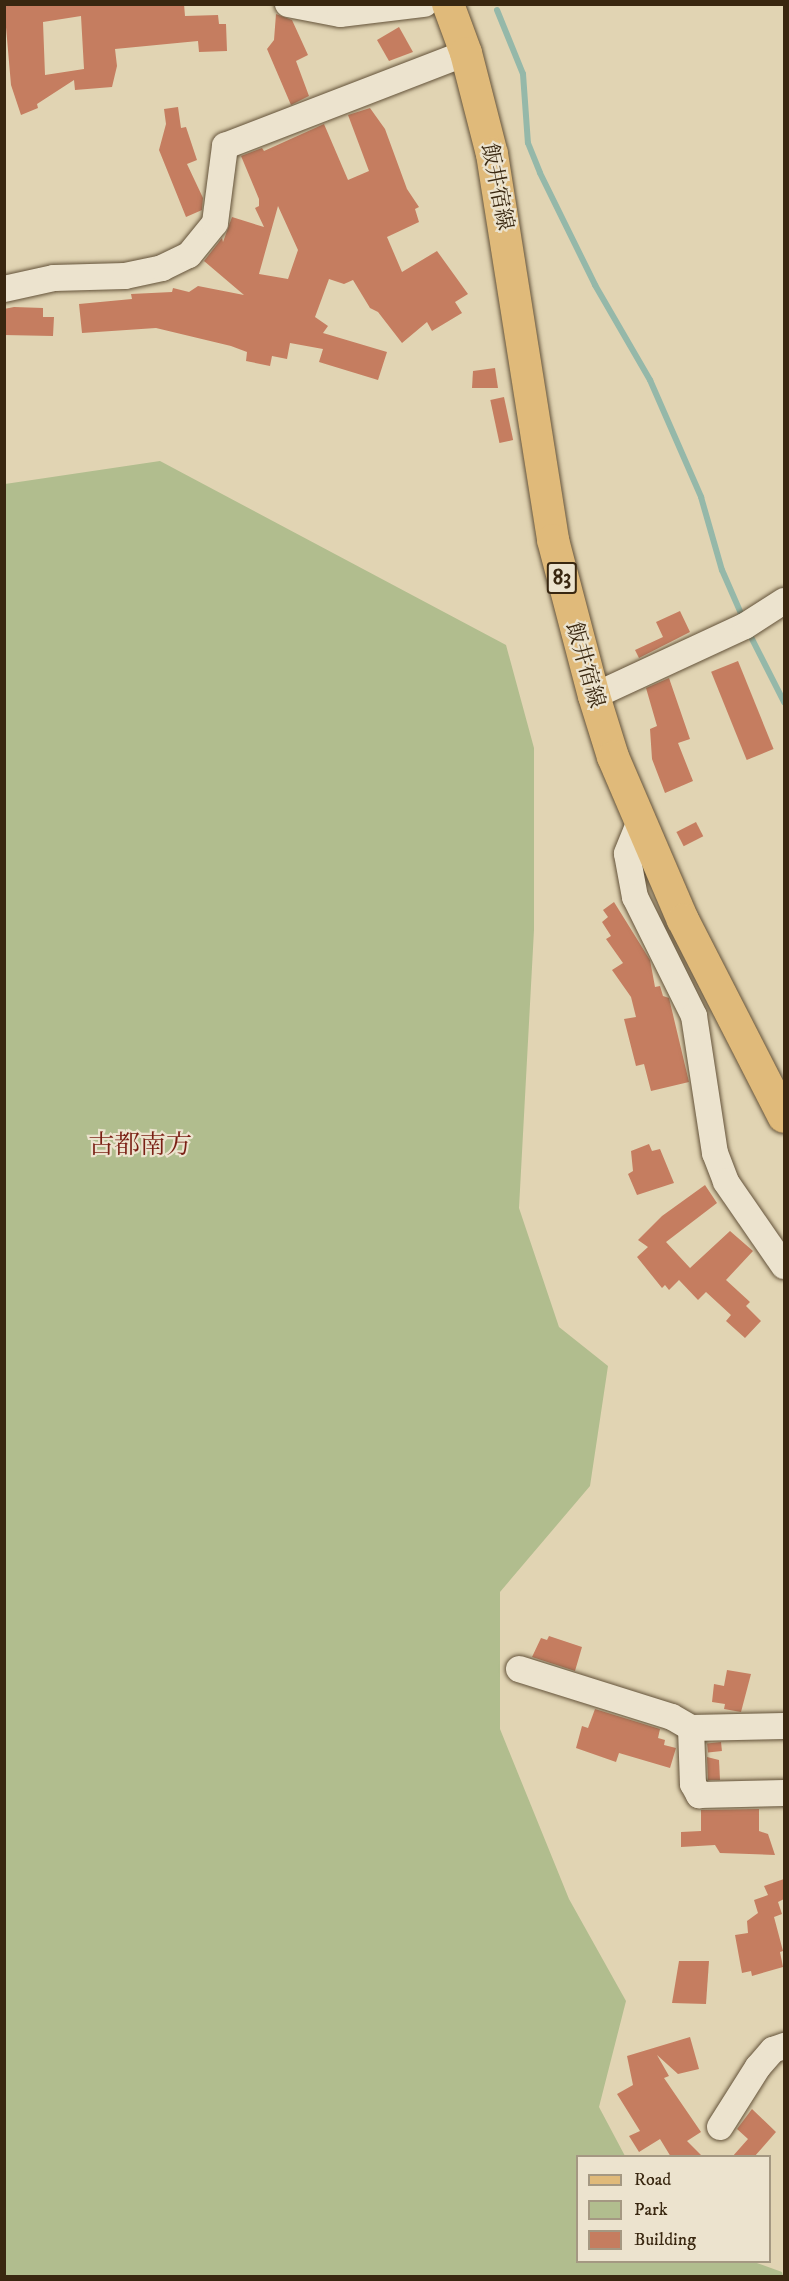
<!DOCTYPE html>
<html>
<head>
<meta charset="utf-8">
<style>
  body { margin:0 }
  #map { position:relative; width:789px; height:2281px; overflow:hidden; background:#e1d4b3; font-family:"IM FELL DW Pica","Noto Serif JP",serif }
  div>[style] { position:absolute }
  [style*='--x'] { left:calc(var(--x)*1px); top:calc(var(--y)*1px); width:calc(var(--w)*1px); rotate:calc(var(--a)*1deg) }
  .green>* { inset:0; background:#b1bd8e }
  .stream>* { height:6px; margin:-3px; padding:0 3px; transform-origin:3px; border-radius:3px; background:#95b8a9 }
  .building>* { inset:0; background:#c57d60; transform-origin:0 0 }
  .roads { filter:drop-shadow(0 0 2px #635239) drop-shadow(0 0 2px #635239) }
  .minor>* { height:26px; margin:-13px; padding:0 13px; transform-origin:13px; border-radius:13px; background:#ece3ce }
  .major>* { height:32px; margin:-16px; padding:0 16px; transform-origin:16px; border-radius:16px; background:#e0ba7a }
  span { translate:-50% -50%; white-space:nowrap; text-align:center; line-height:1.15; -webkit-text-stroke:4.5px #ece3ce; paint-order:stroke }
  .shield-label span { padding:2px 4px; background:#ece3ce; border:2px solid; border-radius:4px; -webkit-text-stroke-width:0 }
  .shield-label { font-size:21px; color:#392710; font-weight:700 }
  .street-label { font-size:22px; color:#392710 }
  .quarter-label { font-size:26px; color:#7a1f14 }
  .frame { position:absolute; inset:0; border:6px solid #392710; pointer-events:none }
  .legend { position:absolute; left:576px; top:2155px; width:195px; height:108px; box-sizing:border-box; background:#ece3ce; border:2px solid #a49882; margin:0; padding:8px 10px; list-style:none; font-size:18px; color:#392710 }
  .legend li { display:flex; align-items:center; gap:12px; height:30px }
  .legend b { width:30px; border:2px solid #a49882 }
</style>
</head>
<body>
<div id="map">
  <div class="green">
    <div style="clip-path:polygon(160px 461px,506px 645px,534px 748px,534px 930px,519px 1208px,559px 1327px,608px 1366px,590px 1486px,500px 1592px,500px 1729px,569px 1899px,626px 2001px,599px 2107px,625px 2156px,578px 2156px,578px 2262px,754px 2262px,782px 2272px,783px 2276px,5px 2276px,5px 484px)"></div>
  </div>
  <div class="stream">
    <div style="--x:497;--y:10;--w:69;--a:67.9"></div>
    <div style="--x:523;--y:74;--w:69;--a:85.9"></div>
    <div style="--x:528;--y:143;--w:32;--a:68"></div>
    <div style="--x:540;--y:173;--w:125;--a:63.8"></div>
    <div style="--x:595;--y:285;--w:110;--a:59.9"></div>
    <div style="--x:650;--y:380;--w:128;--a:66.4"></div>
    <div style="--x:701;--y:497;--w:76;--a:74"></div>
    <div style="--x:722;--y:570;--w:52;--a:66.4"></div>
    <div style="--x:748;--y:631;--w:80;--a:63.1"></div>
  </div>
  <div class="building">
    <div style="clip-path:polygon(evenodd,4px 4px,184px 4px,185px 16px,218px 15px,219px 24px,226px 24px,227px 51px,199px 52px,198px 41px,115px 49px,117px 66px,112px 87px,75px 90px,74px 80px,37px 104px,38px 108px,21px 115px,11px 85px,4px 4px,81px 16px,84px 69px,45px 75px,43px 22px,81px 16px)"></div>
    <div style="clip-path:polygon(276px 14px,292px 20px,308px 55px,296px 61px,309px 96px,291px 105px,267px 49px,274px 40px)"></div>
    <div style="clip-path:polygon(399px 27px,413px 52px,389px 61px,377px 40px)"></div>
    <div style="clip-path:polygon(178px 107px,181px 128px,186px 127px,197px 160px,187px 164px,203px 198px,202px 210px,186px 217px,159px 150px,166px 124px,164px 109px)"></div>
    <div style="clip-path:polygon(evenodd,370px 108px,385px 129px,407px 189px,419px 207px,415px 209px,419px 222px,387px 237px,402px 272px,437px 251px,468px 294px,455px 302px,462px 313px,432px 331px,427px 322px,402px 343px,378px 312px,370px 308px,353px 280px,344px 284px,329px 279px,315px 317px,328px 326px,323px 333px,387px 352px,378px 380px,319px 362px,323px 349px,290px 343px,287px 359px,272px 356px,270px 366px,246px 361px,247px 352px,231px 346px,156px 328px,82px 333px,79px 304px,132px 299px,131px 294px,172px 292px,173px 288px,189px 292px,198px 286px,244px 295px,204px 261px,222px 238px,223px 242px,232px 217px,264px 227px,255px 208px,259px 206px,259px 199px,241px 156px,262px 148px,264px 151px,324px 124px,348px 180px,369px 171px,348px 115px,370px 108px,278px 206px,298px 250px,288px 279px,259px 274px,278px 206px)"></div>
    <div style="clip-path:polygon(14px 307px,43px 308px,43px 317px,54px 317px,53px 336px,4px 335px,4px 309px)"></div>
    <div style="clip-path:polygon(495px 368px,498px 388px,472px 388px,473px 371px)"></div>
    <div style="left:504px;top:397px;width:44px;height:14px;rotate:78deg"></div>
    <div style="clip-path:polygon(680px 611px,690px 632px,639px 658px,635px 650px,663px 637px,656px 622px)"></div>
    <div style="left:738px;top:661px;width:95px;height:29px;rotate:68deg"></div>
    <div style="clip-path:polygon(669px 678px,690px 739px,678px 743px,693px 781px,665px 793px,652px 759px,650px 729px,657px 726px,646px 688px)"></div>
    <div style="left:696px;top:822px;width:16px;height:22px;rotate:63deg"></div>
    <div style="clip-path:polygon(614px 902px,650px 960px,655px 987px,660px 986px,663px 996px,669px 998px,689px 1082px,651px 1091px,644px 1064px,636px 1066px,624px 1019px,636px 1017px,631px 997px,612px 970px,623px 963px,606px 939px,611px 936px,602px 922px,608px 917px,603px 910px)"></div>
    <div style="clip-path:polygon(649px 1144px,652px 1151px,660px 1149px,674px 1183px,637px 1195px,628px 1174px,633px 1171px,631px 1151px)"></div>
    <div style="clip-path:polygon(705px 1185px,717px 1203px,666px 1242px,690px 1268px,730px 1231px,753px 1251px,726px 1280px,750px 1302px,746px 1306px,761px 1321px,745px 1338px,726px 1321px,731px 1315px,706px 1292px,698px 1300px,679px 1280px,669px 1290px,665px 1285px,662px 1288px,637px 1257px,648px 1247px,638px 1240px,662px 1216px)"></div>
    <div style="clip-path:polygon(549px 1636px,582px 1647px,575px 1671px,532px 1657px,541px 1638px,547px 1640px)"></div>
    <div style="clip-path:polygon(727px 1670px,751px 1674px,741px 1712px,724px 1709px,725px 1704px,712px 1702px,714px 1684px,724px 1686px)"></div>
    <div style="clip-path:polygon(595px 1709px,660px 1729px,658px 1738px,665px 1740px,664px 1745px,676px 1748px,670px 1768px,619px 1753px,616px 1762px,576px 1748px,582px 1726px,588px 1728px)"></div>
    <div style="left:721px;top:1742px;width:9px;height:14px;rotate:84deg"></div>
    <div style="clip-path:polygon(707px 1757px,719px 1760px,720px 1780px,708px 1780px)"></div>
    <div style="clip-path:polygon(759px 1809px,759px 1831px,768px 1834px,775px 1855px,720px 1853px,715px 1845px,681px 1847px,681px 1832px,701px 1831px,701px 1810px)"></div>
    <div style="clip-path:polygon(784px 1879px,784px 1899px,778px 1902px,782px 1914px,774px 1917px,783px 1951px,780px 1952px,783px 1967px,752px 1976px,751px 1971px,742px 1973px,735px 1935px,748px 1933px,747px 1921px,758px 1913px,754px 1900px,768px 1895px,764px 1886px)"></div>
    <div style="clip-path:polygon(679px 1961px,709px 1961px,706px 2004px,672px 2003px)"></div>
    <div style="clip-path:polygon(690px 2037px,699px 2069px,678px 2074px,657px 2055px,669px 2076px,664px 2078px,701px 2132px,687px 2141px,703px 2157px,671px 2157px,660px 2139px,639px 2152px,629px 2136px,640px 2131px,617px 2094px,633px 2085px,627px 2056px)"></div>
    <div style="clip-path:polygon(752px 2109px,776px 2132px,754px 2157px,732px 2157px,748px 2139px,737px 2129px)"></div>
  </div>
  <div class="roads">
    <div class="minor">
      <div style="--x:288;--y:4;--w:53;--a:10.9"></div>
      <div style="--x:340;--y:14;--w:85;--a:-6.8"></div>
      <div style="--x:4;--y:289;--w:51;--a:-12.4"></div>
      <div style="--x:54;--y:278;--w:71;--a:-1.6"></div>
      <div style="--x:125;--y:276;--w:38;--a:-12"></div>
      <div style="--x:162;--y:268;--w:30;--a:-26"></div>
      <div style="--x:189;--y:255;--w:41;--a:-50.9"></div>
      <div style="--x:215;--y:223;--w:78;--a:-82.6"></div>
      <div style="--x:225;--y:146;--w:258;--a:-21.1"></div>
      <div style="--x:594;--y:696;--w:166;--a:-24.9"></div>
      <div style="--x:745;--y:626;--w:46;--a:-32.7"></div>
      <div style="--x:640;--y:821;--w:35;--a:112"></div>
      <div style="--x:627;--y:854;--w:44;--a:79.5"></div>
      <div style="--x:635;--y:897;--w:133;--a:63.6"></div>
      <div style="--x:694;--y:1016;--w:139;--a:81.3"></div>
      <div style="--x:715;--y:1153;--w:31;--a:69"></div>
      <div style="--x:726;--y:1182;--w:102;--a:55.4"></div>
      <div style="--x:519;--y:1669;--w:160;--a:17.4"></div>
      <div style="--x:672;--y:1717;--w:22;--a:30"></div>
      <div style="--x:784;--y:1726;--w:93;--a:178.8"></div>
      <div style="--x:691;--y:1728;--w:56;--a:88"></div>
      <div style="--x:693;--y:1784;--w:13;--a:61"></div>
      <div style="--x:699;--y:1795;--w:85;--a:-1.3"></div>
      <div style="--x:720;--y:2127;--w:71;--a:-57.7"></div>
      <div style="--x:758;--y:2067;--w:23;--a:-49"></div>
      <div style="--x:773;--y:2050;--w:12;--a:-20"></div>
    </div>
    <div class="major">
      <div style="--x:448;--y:4;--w:52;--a:69.8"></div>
      <div style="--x:466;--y:53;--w:104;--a:75.6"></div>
      <div style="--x:492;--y:154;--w:391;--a:81"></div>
      <div style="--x:553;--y:540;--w:161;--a:75.3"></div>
      <div style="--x:594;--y:696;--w:64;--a:72.7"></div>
      <div style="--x:613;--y:757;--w:177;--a:66.8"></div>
      <div style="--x:683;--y:920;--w:221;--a:62.9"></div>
    </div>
  </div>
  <div class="shield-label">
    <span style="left:562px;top:578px">83</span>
  </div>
  <div class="street-label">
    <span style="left:497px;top:187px;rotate:79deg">飯井宿線</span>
    <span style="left:585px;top:665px;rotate:74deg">飯井宿線</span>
  </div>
  <div class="quarter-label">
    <span style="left:140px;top:1146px">古都南方</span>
  </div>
  <div class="frame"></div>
  <ul class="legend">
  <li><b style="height:8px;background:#e0ba7a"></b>Road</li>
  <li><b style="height:16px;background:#b1bd8e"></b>Park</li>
  <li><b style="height:16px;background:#c57d60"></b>Building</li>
  </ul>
</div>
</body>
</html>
